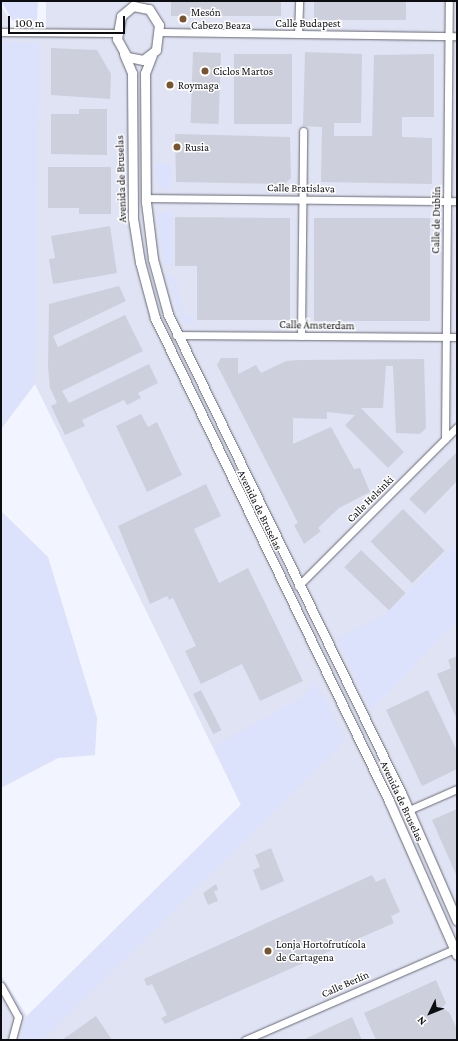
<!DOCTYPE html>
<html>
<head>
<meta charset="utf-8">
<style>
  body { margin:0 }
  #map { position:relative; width:458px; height:1041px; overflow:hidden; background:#f2f4ff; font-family:"Crimson Pro",serif }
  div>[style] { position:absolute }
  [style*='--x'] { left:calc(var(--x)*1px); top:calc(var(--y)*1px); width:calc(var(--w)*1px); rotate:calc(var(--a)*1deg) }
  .built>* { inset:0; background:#e0e3f4 }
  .green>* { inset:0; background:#dce1fc }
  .building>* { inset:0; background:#cdcfdc; transform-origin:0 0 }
  .roads { filter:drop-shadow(0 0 1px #666874) drop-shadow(0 0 1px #666874) }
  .minor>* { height:7px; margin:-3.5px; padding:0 3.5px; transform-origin:3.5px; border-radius:3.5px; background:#fff }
  .secondary>* { height:9px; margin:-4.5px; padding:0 4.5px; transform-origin:4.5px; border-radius:4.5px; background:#fff }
  .dots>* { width:11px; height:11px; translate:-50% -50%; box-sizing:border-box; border:2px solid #fff; border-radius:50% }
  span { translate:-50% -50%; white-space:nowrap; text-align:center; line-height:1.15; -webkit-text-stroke:3px #fff; paint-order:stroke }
  .poi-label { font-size:11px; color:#0c0d11 }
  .left { translate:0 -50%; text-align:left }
  .street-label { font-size:11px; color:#0c0d11 }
  .frame { position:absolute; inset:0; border:2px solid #0c0d11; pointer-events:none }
  .north { position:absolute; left:410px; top:993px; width:40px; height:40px; -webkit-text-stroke:3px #fff; paint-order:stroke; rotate:227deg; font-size:11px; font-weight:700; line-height:16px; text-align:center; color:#0c0d11 }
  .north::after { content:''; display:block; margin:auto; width:14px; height:18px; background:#0c0d11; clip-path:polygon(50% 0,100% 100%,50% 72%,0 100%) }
  .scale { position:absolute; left:8px; top:16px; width:117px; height:18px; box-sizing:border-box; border:2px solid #0c0d11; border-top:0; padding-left:5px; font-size:12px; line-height:14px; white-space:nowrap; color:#0c0d11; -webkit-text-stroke:3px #fff; paint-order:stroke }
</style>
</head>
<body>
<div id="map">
  <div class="built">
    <div style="clip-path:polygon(46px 1px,457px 1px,457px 1040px,1px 1040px,1px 975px,27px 1016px,241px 805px,35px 384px,1px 429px,1px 37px,46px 36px)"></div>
    <div style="clip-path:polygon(1px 6px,9px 19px,8px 32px,1px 32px)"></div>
  </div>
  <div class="green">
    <div style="clip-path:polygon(1px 1px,38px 1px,37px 21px,13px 21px)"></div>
    <div style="clip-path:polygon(1px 42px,39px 43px,35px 383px,1px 429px)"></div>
    <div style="clip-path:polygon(155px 163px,172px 164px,172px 189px,160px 188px,156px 183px)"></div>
    <div style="clip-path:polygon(173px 210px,173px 266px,165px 265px,157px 214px)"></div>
    <div style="clip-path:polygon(457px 214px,457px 325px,455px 323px)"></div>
    <div style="clip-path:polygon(167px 275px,175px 276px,185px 315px,194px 315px,194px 325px,182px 321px)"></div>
    <div style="clip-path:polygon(1px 511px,48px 557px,97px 718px,95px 755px,58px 758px,1px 788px)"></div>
    <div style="clip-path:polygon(457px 542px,457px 621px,371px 710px,337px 639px,385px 615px)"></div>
    <div style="clip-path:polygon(315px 681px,345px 738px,337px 750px,42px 1040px,23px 1040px,20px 1037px,26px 1017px,241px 805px,214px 746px,303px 697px)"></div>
  </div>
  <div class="building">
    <div style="left:171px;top:1px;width:110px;height:15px"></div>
    <div style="left:314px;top:1px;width:92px;height:19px"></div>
    <div style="clip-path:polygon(51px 48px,97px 50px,111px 74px,110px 99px,51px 95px)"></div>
    <div style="left:193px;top:52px;width:28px;height:71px;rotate:2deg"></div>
    <div style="clip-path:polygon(305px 52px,362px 54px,361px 123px,334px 123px,334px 136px,372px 136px,374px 55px,434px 54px,434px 117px,402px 117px,402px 137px,432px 138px,432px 184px,321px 182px,322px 127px,303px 126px)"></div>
    <div style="left:234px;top:54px;width:58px;height:70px"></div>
    <div style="clip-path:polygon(79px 109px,107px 109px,107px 155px,51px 154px,51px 114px,79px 114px)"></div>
    <div style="clip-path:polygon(175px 134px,290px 137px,291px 178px,285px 184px,176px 182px)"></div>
    <div style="clip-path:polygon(48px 167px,111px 167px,111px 214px,79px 214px,79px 208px,48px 208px)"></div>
    <div style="clip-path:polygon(175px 217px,290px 218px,290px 320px,197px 320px,197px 266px,175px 266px)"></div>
    <div style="left:314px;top:218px;width:116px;height:103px"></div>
    <div style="clip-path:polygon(110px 226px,117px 273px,53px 284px,49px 259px,55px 258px,51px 236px)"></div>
    <div style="clip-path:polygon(119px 286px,126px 301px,53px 336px,58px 347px,125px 315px,143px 351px,62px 391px,69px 403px,149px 364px,158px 383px,138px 393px,141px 398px,127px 405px,124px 400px,82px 420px,85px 426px,65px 435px,51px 406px,57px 403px,50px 388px,48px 367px,49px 304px)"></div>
    <div style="clip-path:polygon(221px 358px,238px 358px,238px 374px,256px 365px,261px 373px,286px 361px,300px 360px,424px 359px,426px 428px,420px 434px,396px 433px,393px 366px,386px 366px,383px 408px,361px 408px,404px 452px,388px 468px,345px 425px,355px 415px,327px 412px,327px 419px,293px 418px,293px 444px,331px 427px,354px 469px,360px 468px,370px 492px,339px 508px,318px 528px,321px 531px,304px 544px,294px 525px,298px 523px,217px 365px)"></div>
    <div style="clip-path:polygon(141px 414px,148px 427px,157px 422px,182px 475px,147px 492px,116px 426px)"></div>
    <div style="clip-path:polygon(457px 452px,457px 481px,425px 514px,409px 499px)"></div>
    <div style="clip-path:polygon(206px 484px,221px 516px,194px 529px,219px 583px,248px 568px,303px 681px,260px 701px,242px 664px,201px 684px,185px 651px,196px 646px,173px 598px,169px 600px,167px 596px,150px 604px,118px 526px)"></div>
    <div style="left:403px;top:509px;width:59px;height:46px;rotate:45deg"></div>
    <div style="left:361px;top:550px;width:62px;height:24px;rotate:44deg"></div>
    <div style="clip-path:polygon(457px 656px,457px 720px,437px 674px,451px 668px,448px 660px)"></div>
    <div style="left:201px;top:690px;width:45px;height:9px;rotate:63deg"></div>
    <div style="clip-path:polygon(428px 690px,457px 751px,457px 769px,422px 786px,386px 710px)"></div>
    <div style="clip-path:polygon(457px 809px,457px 877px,432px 820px)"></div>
    <div style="clip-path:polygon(271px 848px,284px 881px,261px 891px,253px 870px,260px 867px,255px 855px)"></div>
    <div style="clip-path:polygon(372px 875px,376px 882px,385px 878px,400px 912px,391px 916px,394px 923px,165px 1024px,161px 1018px,167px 1015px,152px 984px,147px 986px,144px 979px)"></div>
    <div style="clip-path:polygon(216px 884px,218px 890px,214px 891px,218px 901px,208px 905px,203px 893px)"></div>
    <div style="clip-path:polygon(436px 980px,446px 1003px,442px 1008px,449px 1012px,457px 1029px,457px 1040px,376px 1040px,364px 1013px)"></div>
    <div style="clip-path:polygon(96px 1016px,112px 1040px,62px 1040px)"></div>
    <div style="clip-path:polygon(352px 1017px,362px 1040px,303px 1040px)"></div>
  </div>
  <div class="roads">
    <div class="minor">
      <div style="--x:1;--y:32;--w:116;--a:0.5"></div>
      <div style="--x:160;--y:32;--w:297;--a:0.8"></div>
      <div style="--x:298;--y:34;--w:33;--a:-88"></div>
      <div style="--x:146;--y:198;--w:311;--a:0.6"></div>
      <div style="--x:176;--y:335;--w:281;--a:0.4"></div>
      <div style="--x:301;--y:336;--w:205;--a:-89.4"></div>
      <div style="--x:445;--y:439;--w:438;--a:-89.5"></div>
      <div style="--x:298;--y:586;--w:225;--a:-45"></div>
      <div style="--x:409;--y:810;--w:52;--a:-23.6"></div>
      <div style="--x:1;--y:986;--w:35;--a:61"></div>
      <div style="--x:18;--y:1017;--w:24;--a:105"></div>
      <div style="--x:245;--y:1040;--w:228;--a:-23.5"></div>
    </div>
    <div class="secondary">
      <div style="--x:133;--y:6;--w:16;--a:11"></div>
      <div style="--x:149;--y:9;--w:19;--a:58"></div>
      <div style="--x:159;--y:25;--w:25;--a:97"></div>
      <div style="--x:156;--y:50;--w:16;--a:142"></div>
      <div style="--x:143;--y:60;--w:16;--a:-169"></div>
      <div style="--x:127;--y:57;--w:21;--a:-119"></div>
      <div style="--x:117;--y:39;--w:23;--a:-80"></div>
      <div style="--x:121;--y:16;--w:16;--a:-40"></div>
      <div style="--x:124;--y:54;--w:21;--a:67"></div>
      <div style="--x:132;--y:73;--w:145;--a:89.6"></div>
      <div style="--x:133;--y:218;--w:45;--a:81"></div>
      <div style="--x:140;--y:262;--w:58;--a:75"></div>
      <div style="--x:155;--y:318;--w:537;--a:64.15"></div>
      <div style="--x:389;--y:801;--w:168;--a:66.2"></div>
      <div style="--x:152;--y:55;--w:19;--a:111"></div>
      <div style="--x:145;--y:73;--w:129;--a:89.6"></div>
      <div style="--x:146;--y:202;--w:57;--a:83"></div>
      <div style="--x:153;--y:259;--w:57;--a:74.7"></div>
      <div style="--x:168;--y:314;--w:535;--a:64.06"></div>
      <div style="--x:402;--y:795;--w:137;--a:66.4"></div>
    </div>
  </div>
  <div class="dots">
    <div style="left:183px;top:19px;background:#78552e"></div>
    <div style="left:205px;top:71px;background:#78552e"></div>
    <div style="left:170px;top:85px;background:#78552e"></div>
    <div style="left:177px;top:147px;background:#78552e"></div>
    <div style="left:268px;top:951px;background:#78552e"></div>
  </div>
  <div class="poi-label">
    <span class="left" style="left:191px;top:19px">Mesón<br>Cabezo Beaza</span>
    <span class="left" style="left:213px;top:71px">Ciclos Martos</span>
    <span class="left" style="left:178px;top:85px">Roymaga</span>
    <span class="left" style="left:185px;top:147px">Rusia</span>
    <span class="left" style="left:276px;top:951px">Lonja Hortofrutícola<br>de Cartagena</span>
  </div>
  <div class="street-label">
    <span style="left:308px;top:23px">Calle Budapest</span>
    <span style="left:121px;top:179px;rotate:-92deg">Avenida de Bruselas</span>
    <span style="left:301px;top:188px;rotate:1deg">Calle Bratislava</span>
    <span style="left:436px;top:220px;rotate:-89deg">Calle de Dublín</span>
    <span style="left:317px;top:325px;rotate:1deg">Calle Ámsterdam</span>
    <span style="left:370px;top:499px;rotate:-45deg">Calle Helsinki</span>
    <span style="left:260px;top:510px;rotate:64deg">Avenida de Bruselas</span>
    <span style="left:402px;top:801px;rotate:65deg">Avenida de Bruselas</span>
    <span style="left:345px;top:984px;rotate:-24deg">Calle Berlín</span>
  </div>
  <div class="frame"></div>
  <div class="north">N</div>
  <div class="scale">100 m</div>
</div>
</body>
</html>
